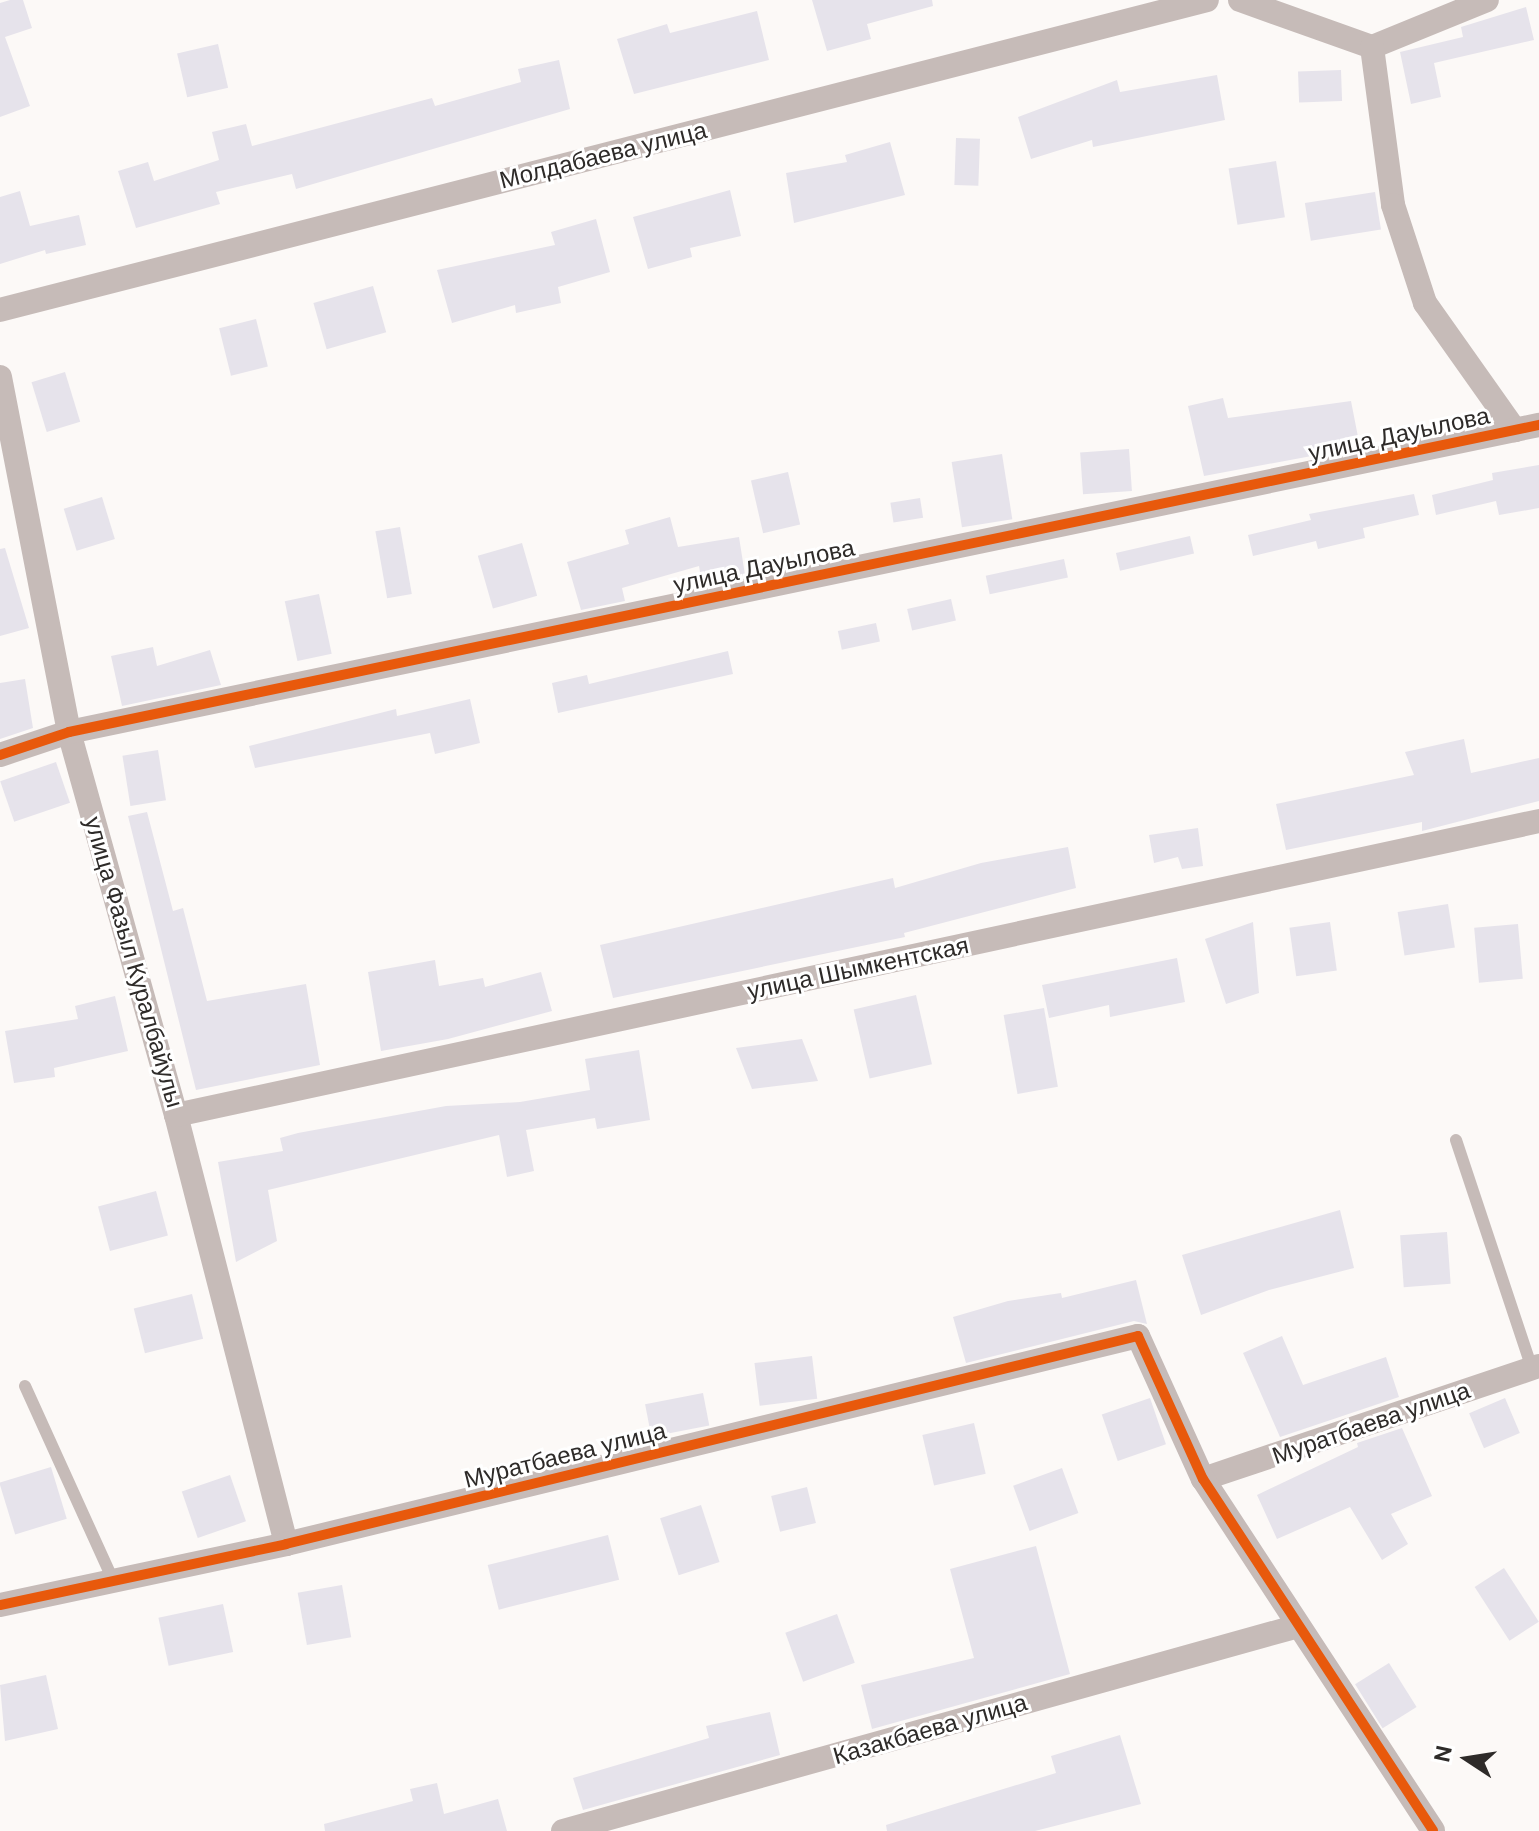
<!DOCTYPE html>
<html>
<head>
<meta charset="utf-8">
<style>
  body { margin:0 }
  #map { position:relative; width:1539px; height:1831px; overflow:hidden; background:#fcf9f7; font-family:"DM Sans",sans-serif }
  div>[style] { position:absolute }
  [style*='--x'] { left:calc(var(--x)*1px); top:calc(var(--y)*1px); width:calc(var(--w)*1px); rotate:calc(var(--a)*1deg) }
  .building>* { inset:0; background:#e6e3eb; transform-origin:0 0 }
  .service>* { height:12px; margin:-6px; padding:0 6px; transform-origin:6px; border-radius:6px; background:#c6bbb8 }
  .minor>* { height:24px; margin:-12px; padding:0 12px; transform-origin:12px; border-radius:12px; background:#c6bbb8 }
  .cycleway>* { height:10px; margin:-5px; padding:0 5px; transform-origin:5px; border-radius:5px; background:#e8590c }
  span { translate:-50% -50%; white-space:nowrap; text-align:center; line-height:1.15; -webkit-text-stroke:6px #fff; paint-order:stroke }
  .street-label { font-size:24px; color:#2e2b29 }
  .north { position:absolute; left:1427px; top:1719px; width:80px; height:80px; -webkit-text-stroke:6px #fff; paint-order:stroke; rotate:282deg; font-size:22px; font-weight:700; line-height:32px; text-align:center; color:#2e2b29 }
  .north::after { content:''; display:block; margin:auto; width:28px; height:36px; background:#2e2b29; clip-path:polygon(50% 0,100% 100%,50% 72%,0 100%) }
</style>
</head>
<body>
<div id="map">
  <div class="building">
    <div style="clip-path:polygon(10px 0,23px 0,32px 28px,5px 37px,30px 106px,0 117px,0 3px)"></div>
    <div style="clip-path:polygon(812px 0,932px 0,933px 6px,867px 24px,871px 39px,827px 51px)"></div>
    <div style="clip-path:polygon(1526px 7px,1534px 40px,1434px 63px,1441px 97px,1411px 104px,1400px 52px,1463px 37px,1461px 27px)"></div>
    <div style="clip-path:polygon(757px 11px,769px 60px,634px 94px,617px 39px,667px 24px,670px 33px)"></div>
    <div style="left:218px;top:44px;width:45px;height:42px;rotate:77deg"></div>
    <div style="clip-path:polygon(559px 60px,570px 109px,296px 189px,292px 174px,216px 192px,220px 204px,136px 228px,118px 171px,148px 162px,154px 181px,219px 160px,212px 132px,246px 124px,252px 146px,432px 98px,435px 106px,521px 82px,518px 69px)"></div>
    <div style="left:1341px;top:70px;width:31px;height:43px;rotate:88deg"></div>
    <div style="clip-path:polygon(1217px 75px,1225px 120px,1093px 147px,1092px 140px,1031px 159px,1018px 117px,1117px 80px,1120px 92px)"></div>
    <div style="left:956px;top:138px;width:24px;height:47px;rotate:2deg"></div>
    <div style="clip-path:polygon(890px 142px,905px 195px,794px 223px,786px 173px,847px 162px,845px 155px)"></div>
    <div style="left:1276px;top:161px;width:57px;height:48px;rotate:81deg"></div>
    <div style="clip-path:polygon(730px 190px,741px 236px,690px 248px,692px 257px,648px 269px,633px 217px)"></div>
    <div style="clip-path:polygon(20px 191px,30px 226px,79px 215px,86px 245px,46px 254px,45px 250px,0 264px,0 197px)"></div>
    <div style="left:1375px;top:192px;width:38px;height:71px;rotate:81deg"></div>
    <div style="clip-path:polygon(596px 219px,610px 272px,558px 287px,561px 303px,516px 313px,515px 305px,452px 323px,437px 270px,555px 245px,551px 232px)"></div>
    <div style="left:373px;top:286px;width:48px;height:62px;rotate:74deg"></div>
    <div style="left:256px;top:319px;width:49px;height:38px;rotate:76deg"></div>
    <div style="left:65px;top:372px;width:52px;height:35px;rotate:73deg"></div>
    <div style="clip-path:polygon(1223px 398px,1228px 418px,1351px 401px,1360px 447px,1204px 476px,1188px 406px)"></div>
    <div style="left:1129px;top:449px;width:42px;height:49px;rotate:86deg"></div>
    <div style="left:1002px;top:454px;width:66px;height:51px;rotate:81deg"></div>
    <div style="clip-path:polygon(1539px 465px,1539px 508px,1499px 515px,1496px 501px,1436px 515px,1432px 495px,1493px 480px,1492px 473px)"></div>
    <div style="left:788px;top:472px;width:54px;height:38px;rotate:77deg"></div>
    <div style="clip-path:polygon(1414px 494px,1419px 515px,1363px 528px,1365px 538px,1318px 549px,1316px 541px,1253px 556px,1248px 535px,1311px 520px,1309px 514px)"></div>
    <div style="left:102px;top:497px;width:44px;height:40px;rotate:73deg"></div>
    <div style="left:920px;top:498px;width:20px;height:30px;rotate:81deg"></div>
    <div style="clip-path:polygon(670px 517px,678px 547px,739px 537px,745px 575px,702px 584px,699px 566px,622px 588px,625px 601px,581px 610px,567px 562px,629px 544px,625px 530px)"></div>
    <div style="left:400px;top:527px;width:68px;height:25px;rotate:80deg"></div>
    <div style="left:1190px;top:536px;width:18px;height:76px;rotate:77deg"></div>
    <div style="left:522px;top:543px;width:55px;height:46px;rotate:74deg"></div>
    <div style="clip-path:polygon(5px 548px,29px 628px,0 636px,0 549px)"></div>
    <div style="left:1064px;top:559px;width:19px;height:80px;rotate:78deg"></div>
    <div style="left:319px;top:594px;width:61px;height:35px;rotate:78deg"></div>
    <div style="left:951px;top:599px;width:22px;height:45px;rotate:77deg"></div>
    <div style="left:876px;top:623px;width:19px;height:39px;rotate:78deg"></div>
    <div style="clip-path:polygon(153px 647px,157px 666px,210px 650px,221px 685px,122px 706px,111px 656px)"></div>
    <div style="clip-path:polygon(728px 651px,733px 674px,558px 713px,552px 683px,587px 675px,589px 684px)"></div>
    <div style="clip-path:polygon(25px 679px,33px 728px,0 739px,0 683px)"></div>
    <div style="clip-path:polygon(470px 699px,480px 743px,435px 754px,430px 733px,255px 768px,249px 746px,396px 709px,397px 716px)"></div>
    <div style="clip-path:polygon(1464px 739px,1471px 773px,1539px 758px,1539px 801px,1422px 831px,1422px 822px,1286px 850px,1276px 804px,1414px 775px,1405px 752px)"></div>
    <div style="left:158px;top:750px;width:51px;height:36px;rotate:81deg"></div>
    <div style="left:56px;top:762px;width:43px;height:59px;rotate:71deg"></div>
    <div style="clip-path:polygon(147px 812px,173px 911px,183px 908px,207px 1001px,306px 984px,320px 1065px,196px 1090px,128px 816px)"></div>
    <div style="clip-path:polygon(1198px 828px,1203px 866px,1182px 869px,1178px 857px,1154px 863px,1149px 835px)"></div>
    <div style="clip-path:polygon(1068px 847px,1076px 888px,904px 933px,905px 937px,613px 998px,600px 945px,893px 878px,895px 888px,981px 863px)"></div>
    <div style="left:1448px;top:904px;width:44px;height:51px;rotate:81deg"></div>
    <div style="clip-path:polygon(1253px 922px,1259px 993px,1226px 1004px,1205px 939px)"></div>
    <div style="left:1330px;top:922px;width:49px;height:41px;rotate:82deg"></div>
    <div style="left:1518px;top:924px;width:55px;height:44px;rotate:85deg"></div>
    <div style="clip-path:polygon(1177px 958px,1185px 1002px,1110px 1017px,1109px 1005px,1049px 1018px,1042px 985px)"></div>
    <div style="clip-path:polygon(435px 960px,439px 986px,483px 978px,485px 987px,541px 972px,552px 1011px,448px 1039px,381px 1051px,368px 972px)"></div>
    <div style="left:916px;top:995px;width:71px;height:64px;rotate:77deg"></div>
    <div style="clip-path:polygon(115px 996px,128px 1051px,54px 1068px,55px 1077px,14px 1083px,5px 1031px,78px 1019px,75px 1006px)"></div>
    <div style="left:1044px;top:1008px;width:80px;height:41px;rotate:80deg"></div>
    <div style="clip-path:polygon(802px 1039px,818px 1081px,752px 1089px,736px 1048px)"></div>
    <div style="clip-path:polygon(639px 1050px,650px 1120px,597px 1129px,595px 1118px,526px 1130px,534px 1171px,507px 1177px,499px 1135px,268px 1190px,277px 1241px,236px 1262px,218px 1162px,283px 1151px,280px 1138px,298px 1133px,446px 1106px,520px 1102px,590px 1090px,585px 1059px)"></div>
    <div style="left:156px;top:1191px;width:46px;height:60px;rotate:75deg"></div>
    <div style="clip-path:polygon(1340px 1210px,1354px 1268px,1269px 1290px,1201px 1315px,1182px 1255px)"></div>
    <div style="left:1447px;top:1232px;width:52px;height:47px;rotate:86deg"></div>
    <div style="clip-path:polygon(1136px 1280px,1147px 1324px,1134px 1321px,966px 1363px,953px 1317px,1008px 1301px,1061px 1293px,1062px 1298px)"></div>
    <div style="left:192px;top:1294px;width:46px;height:60px;rotate:76deg"></div>
    <div style="clip-path:polygon(1282px 1336px,1303px 1385px,1386px 1357px,1399px 1397px,1280px 1437px,1243px 1353px)"></div>
    <div style="left:812px;top:1356px;width:43px;height:58px;rotate:83deg"></div>
    <div style="left:703px;top:1393px;width:33px;height:59px;rotate:79deg"></div>
    <div style="left:1150px;top:1398px;width:49px;height:51px;rotate:71deg"></div>
    <div style="left:1505px;top:1398px;width:38px;height:39px;rotate:67deg"></div>
    <div style="left:974px;top:1423px;width:52px;height:53px;rotate:77deg"></div>
    <div style="clip-path:polygon(1402px 1428px,1432px 1496px,1391px 1514px,1408px 1544px,1382px 1560px,1350px 1507px,1277px 1539px,1257px 1495px,1358px 1447px,1357px 1443px)"></div>
    <div style="left:51px;top:1467px;width:54px;height:54px;rotate:73deg"></div>
    <div style="left:1062px;top:1468px;width:48px;height:52px;rotate:70deg"></div>
    <div style="left:230px;top:1475px;width:49px;height:51px;rotate:71deg"></div>
    <div style="left:807px;top:1487px;width:37px;height:37px;rotate:76deg"></div>
    <div style="left:701px;top:1505px;width:60px;height:43px;rotate:72deg"></div>
    <div style="left:608px;top:1535px;width:46px;height:124px;rotate:76deg"></div>
    <div style="clip-path:polygon(1036px 1546px,1070px 1674px,872px 1729px,861px 1685px,974px 1658px,950px 1569px)"></div>
    <div style="left:1504px;top:1568px;width:64px;height:35px;rotate:57deg"></div>
    <div style="left:342px;top:1585px;width:53px;height:45px;rotate:80deg"></div>
    <div style="left:223px;top:1604px;width:49px;height:66px;rotate:78deg"></div>
    <div style="left:837px;top:1614px;width:52px;height:55px;rotate:70deg"></div>
    <div style="left:1389px;top:1663px;width:52px;height:40px;rotate:58deg"></div>
    <div style="clip-path:polygon(46px 1675px,58px 1729px,5px 1741px,0 1685px)"></div>
    <div style="clip-path:polygon(770px 1712px,780px 1755px,583px 1810px,573px 1778px,709px 1738px,706px 1726px)"></div>
    <div style="clip-path:polygon(1120px 1735px,1141px 1804px,1035px 1831px,887px 1831px,886px 1825px,1056px 1773px,1051px 1756px)"></div>
    <div style="clip-path:polygon(437px 1783px,444px 1814px,498px 1799px,507px 1831px,325px 1831px,324px 1824px,413px 1801px,410px 1789px)"></div>
  </div>
  <div class="service">
    <div style="--x:1456;--y:1140;--w:240;--a:71.6"></div>
    <div style="--x:25;--y:1386;--w:215;--a:65.6"></div>
  </div>
  <div class="minor">
    <div style="--x:1240;--y:0;--w:140;--a:19.6"></div>
    <div style="--x:1372;--y:47;--w:124;--a:-22.2"></div>
    <div style="--x:1372;--y:47;--w:159;--a:82.4"></div>
    <div style="--x:1393;--y:205;--w:103;--a:71.9"></div>
    <div style="--x:1425;--y:303;--w:156;--a:54.7"></div>
    <div style="--x:0;--y:310;--w:1246;--a:-14.4"></div>
    <div style="--x:0;--y:377;--w:362;--a:79"></div>
    <div style="--x:69;--y:732;--w:398;--a:74.4"></div>
    <div style="--x:176;--y:1115;--w:443;--a:75.6"></div>
    <div style="--x:0;--y:755;--w:73;--a:-18.4"></div>
    <div style="--x:69;--y:732;--w:1502;--a:-11.8"></div>
    <div style="--x:176;--y:1115;--w:1394;--a:-12.17"></div>
    <div style="--x:1203;--y:1479;--w:354;--a:-18.6"></div>
    <div style="--x:0;--y:1605;--w:292;--a:-12"></div>
    <div style="--x:286;--y:1544;--w:877;--a:-13.72"></div>
    <div style="--x:1138;--y:1336;--w:157;--a:65.6"></div>
    <div style="--x:1203;--y:1479;--w:420;--a:56.8"></div>
    <div style="--x:563;--y:1831;--w:763;--a:-15.58"></div>
  </div>
  <div class="cycleway">
    <div style="--x:0;--y:755;--w:73;--a:-18.4"></div>
    <div style="--x:69;--y:732;--w:1502;--a:-11.8"></div>
    <div style="--x:0;--y:1605;--w:292;--a:-12"></div>
    <div style="--x:286;--y:1544;--w:877;--a:-13.72"></div>
    <div style="--x:1138;--y:1336;--w:157;--a:65.6"></div>
    <div style="--x:1203;--y:1479;--w:420;--a:56.8"></div>
  </div>
  <div class="street-label">
    <span style="left:603px;top:155px;rotate:-14deg">Молдабаева улица</span>
    <span style="left:1399px;top:434px;rotate:-12deg">улица Дауылова</span>
    <span style="left:764px;top:566px;rotate:-12deg">улица Дауылова</span>
    <span style="left:134px;top:962px;rotate:74deg">улица Фазыл Куралбайулы</span>
    <span style="left:858px;top:968px;rotate:-12deg">улица Шымкентская</span>
    <span style="left:1371px;top:1423px;rotate:-19deg">Муратбаева улица</span>
    <span style="left:565px;top:1455px;rotate:-14deg">Муратбаева улица</span>
    <span style="left:930px;top:1729px;rotate:-16deg">Казакбаева улица</span>
  </div>
  <div class="north">N</div>
</div>
</body>
</html>
